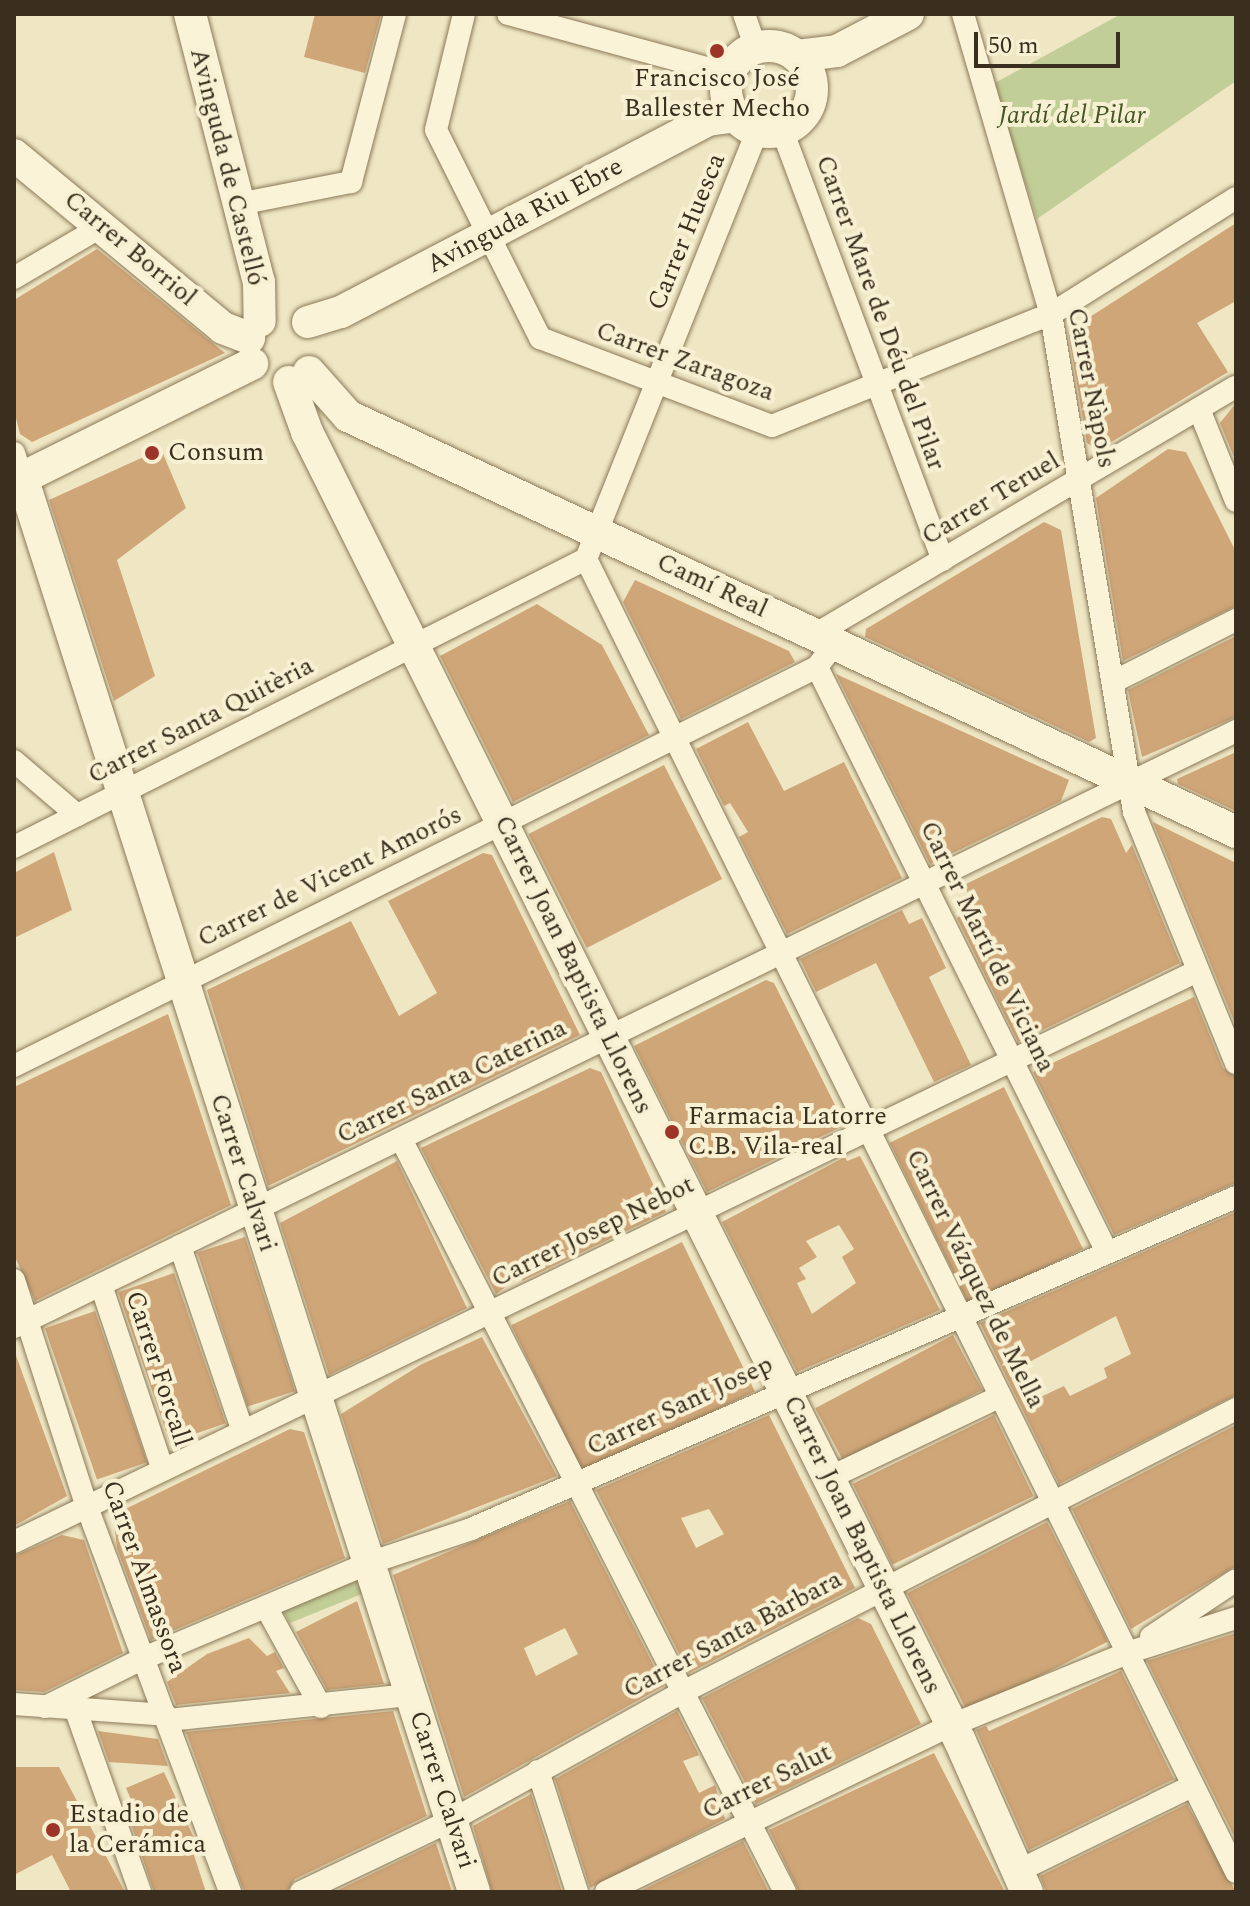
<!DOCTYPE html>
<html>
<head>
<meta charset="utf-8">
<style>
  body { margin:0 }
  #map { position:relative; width:1250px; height:1906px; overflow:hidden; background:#efe7c4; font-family:Spectral,serif }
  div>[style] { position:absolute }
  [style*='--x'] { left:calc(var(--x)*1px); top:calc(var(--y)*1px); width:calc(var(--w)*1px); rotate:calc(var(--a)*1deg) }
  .green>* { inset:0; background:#c2ce97 }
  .building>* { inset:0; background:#cfa678; transform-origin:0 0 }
  .roads { filter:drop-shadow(0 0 2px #8b7959) drop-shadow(0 0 2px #8b7959) }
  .street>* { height:22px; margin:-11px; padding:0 11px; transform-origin:11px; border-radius:11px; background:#faf3d7 }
  .secondary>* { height:32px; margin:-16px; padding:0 16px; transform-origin:16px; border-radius:16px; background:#faf3d7 }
  .secondary>.ring { margin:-16px; padding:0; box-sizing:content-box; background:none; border:32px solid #faf3d7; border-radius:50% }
  .dots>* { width:22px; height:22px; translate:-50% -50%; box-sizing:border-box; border:4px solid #f7f0d3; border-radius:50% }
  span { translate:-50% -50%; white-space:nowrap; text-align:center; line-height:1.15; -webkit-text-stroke:8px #f7f0d3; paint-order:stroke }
  .poi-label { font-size:26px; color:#3a2f1e }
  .left { translate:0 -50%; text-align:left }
  .park-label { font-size:26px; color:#455724; font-style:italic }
  .street-label { font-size:26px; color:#3a2f1e }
  .frame { position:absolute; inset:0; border:16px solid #3a2f1e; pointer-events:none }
  .scale { position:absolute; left:974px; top:32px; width:146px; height:36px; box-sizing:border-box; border:4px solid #3a2f1e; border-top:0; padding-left:10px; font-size:24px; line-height:28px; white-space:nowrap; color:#3a2f1e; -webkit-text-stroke:6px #f7f0d3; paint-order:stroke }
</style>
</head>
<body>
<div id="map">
  <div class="green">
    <div style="clip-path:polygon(1121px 14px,1236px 14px,1236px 81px,1037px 219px,993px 84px)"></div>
    <div style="clip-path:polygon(355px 1581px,364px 1593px,290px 1623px,282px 1608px)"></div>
  </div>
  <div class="building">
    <div style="clip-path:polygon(315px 14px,381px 14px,365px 73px,304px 57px)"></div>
    <div style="clip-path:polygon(1236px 223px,1236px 301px,1197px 323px,1228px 372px,1098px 450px,1087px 443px,1068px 331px)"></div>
    <div style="clip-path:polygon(97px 249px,225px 353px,32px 442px,20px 434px,14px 410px,14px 300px)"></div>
    <div style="clip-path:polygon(1236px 403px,1236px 462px,1220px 423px)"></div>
    <div style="clip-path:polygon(161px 449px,186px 508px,117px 560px,155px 676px,114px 701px,49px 500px)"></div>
    <div style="clip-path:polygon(1168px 449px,1186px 452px,1236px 552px,1236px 606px,1123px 661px,1096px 498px)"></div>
    <div style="clip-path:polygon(1044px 522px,1061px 530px,1096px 738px,1089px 742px,865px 637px,866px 629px)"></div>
    <div style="clip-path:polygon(635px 580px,789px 651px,795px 662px,681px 719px,623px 602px)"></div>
    <div style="clip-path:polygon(537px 604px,602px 645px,649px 735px,513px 802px,440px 656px)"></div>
    <div style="clip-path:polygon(1236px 636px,1236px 717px,1142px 757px,1128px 690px)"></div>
    <div style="clip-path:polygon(836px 674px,1069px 780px,1061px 801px,930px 864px)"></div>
    <div style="clip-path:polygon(748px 722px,784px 791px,844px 762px,902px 878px,787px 934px,739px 837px,748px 832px,730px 803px,724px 806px,696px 749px)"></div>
    <div style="clip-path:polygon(1236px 752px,1236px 811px,1178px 784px,1177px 779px)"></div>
    <div style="left:664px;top:765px;width:128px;height:152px;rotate:63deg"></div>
    <div style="clip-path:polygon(1102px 817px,1111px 819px,1126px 853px,1132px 845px,1180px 963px,1018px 1042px,957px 918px,975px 908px,964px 885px)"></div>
    <div style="clip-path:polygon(1153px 822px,1236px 863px,1236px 1026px)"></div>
    <div style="clip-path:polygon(54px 852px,72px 910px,14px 938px,14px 873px)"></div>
    <div style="clip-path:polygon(483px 853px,492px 855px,580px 1035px,268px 1186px,207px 990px,351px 921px,399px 1016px,437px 993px,388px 901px)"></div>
    <div style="clip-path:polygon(902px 910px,909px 924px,922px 918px,946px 968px,929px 977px,971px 1065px,934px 1082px,876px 963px,816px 992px,800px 959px)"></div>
    <div style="clip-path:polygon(766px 980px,774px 983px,845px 1125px,707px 1192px,634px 1046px)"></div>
    <div style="clip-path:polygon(1194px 997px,1223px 1068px,1236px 1077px,1236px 1183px,1114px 1235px,1033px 1072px)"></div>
    <div style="clip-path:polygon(168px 1014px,231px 1205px,35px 1301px,14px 1255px,14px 1087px)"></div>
    <div style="clip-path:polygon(590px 1068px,601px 1072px,666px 1212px,522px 1281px,524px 1274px,496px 1294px,421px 1148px)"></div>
    <div style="left:1004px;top:1087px;width:180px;height:127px;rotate:64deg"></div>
    <div style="clip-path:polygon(evenodd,860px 1156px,940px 1310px,797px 1372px,722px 1222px,845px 1157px,847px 1161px,860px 1156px,839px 1225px,854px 1249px,842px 1257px,856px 1283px,812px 1314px,797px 1283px,806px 1279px,799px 1268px,817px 1257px,806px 1241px,839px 1225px)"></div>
    <div style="clip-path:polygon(397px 1161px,467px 1308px,329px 1375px,280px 1223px)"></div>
    <div style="clip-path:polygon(evenodd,1236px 1212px,1236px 1395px,1059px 1484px,980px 1323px,1236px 1212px,1116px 1316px,1131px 1354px,1104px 1368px,1107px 1378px,1070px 1396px,1064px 1386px,1032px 1401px,1018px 1368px,1116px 1316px)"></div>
    <div style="left:245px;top:1237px;width:162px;height:50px;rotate:72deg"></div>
    <div style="left:682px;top:1242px;width:166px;height:190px;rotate:64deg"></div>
    <div style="left:174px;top:1273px;width:159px;height:59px;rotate:71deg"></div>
    <div style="left:95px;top:1311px;width:160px;height:53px;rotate:71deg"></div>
    <div style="left:953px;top:1335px;width:62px;height:156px;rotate:62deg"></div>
    <div style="clip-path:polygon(482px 1337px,557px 1476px,383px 1544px,341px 1414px,422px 1364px)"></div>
    <div style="clip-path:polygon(14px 1350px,67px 1496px,14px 1526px)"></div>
    <div style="clip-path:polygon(evenodd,769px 1415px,855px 1588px,689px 1673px,596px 1490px,769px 1415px,709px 1509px,724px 1534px,696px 1548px,681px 1518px,709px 1509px)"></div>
    <div style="left:994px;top:1415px;width:90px;height:157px;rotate:64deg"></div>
    <div style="clip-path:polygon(1236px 1425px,1236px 1566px,1131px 1629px,1072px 1509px)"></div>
    <div style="clip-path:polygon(290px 1429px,304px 1432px,345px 1558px,151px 1640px,117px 1548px,113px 1515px)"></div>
    <div style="clip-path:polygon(evenodd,570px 1501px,664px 1686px,464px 1797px,393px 1575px,570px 1501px,565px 1628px,578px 1654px,536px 1676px,524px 1648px,565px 1628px)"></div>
    <div style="left:1047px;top:1522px;width:134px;height:157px;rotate:63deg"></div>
    <div style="clip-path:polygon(62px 1535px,84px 1540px,123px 1653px,44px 1692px,14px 1690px,14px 1556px)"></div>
    <div style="clip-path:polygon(357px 1601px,384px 1684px,327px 1690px,296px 1632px)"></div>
    <div style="clip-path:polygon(858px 1618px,871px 1624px,921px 1724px,756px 1804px,702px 1698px)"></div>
    <div style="clip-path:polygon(1236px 1633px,1236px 1840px,1147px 1661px)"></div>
    <div style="clip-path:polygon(249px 1638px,267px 1656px,275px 1652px,284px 1668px,276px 1671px,290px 1693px,176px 1705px,167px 1682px,207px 1654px)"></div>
    <div style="clip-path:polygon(1121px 1671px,1174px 1779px,1029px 1850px,976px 1730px,986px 1726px,989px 1731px)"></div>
    <div style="clip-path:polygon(393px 1711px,427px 1816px,295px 1879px,287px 1892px,244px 1892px,186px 1732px)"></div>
    <div style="clip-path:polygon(677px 1711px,699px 1755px,683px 1761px,699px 1793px,715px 1785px,725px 1819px,590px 1888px,555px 1779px)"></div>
    <div style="clip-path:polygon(98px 1731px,158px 1739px,168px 1766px,109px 1762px)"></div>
    <div style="clip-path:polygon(934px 1753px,1005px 1892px,799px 1892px,769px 1830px)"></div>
    <div style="clip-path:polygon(14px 1767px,59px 1767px,125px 1892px,71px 1892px,52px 1855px,14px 1875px)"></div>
    <div style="clip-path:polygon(164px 1772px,199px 1849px,193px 1852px,206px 1892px,154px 1892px,128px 1815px,136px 1811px,126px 1788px)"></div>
    <div style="clip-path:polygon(531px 1794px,562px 1892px,492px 1892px,473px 1826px)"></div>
    <div style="clip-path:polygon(1187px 1804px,1236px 1892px,1046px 1892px,1040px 1876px)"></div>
    <div style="clip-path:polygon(743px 1841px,769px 1892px,638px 1892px)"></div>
    <div style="clip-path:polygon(436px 1843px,452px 1892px,334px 1892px)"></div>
  </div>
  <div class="roads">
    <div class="street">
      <div style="--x:464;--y:14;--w:119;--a:103.6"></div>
      <div style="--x:436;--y:130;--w:233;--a:63.4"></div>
      <div style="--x:540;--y:338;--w:248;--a:20.8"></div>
      <div style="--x:772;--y:426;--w:301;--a:-21.9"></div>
      <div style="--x:1051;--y:314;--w:218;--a:-32.1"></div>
      <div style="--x:508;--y:14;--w:229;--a:15.2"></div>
      <div style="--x:744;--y:14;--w:36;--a:71"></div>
      <div style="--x:963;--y:14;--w:313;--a:73.7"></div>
      <div style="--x:1051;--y:314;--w:505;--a:80.54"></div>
      <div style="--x:1134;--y:812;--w:271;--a:67.9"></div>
      <div style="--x:782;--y:130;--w:459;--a:69.5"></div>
      <div style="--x:254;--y:201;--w:99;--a:-11.1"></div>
      <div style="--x:351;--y:182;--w:174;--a:-75.3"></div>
      <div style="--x:14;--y:278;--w:104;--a:-30.5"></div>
      <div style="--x:1199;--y:409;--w:99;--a:68.1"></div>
      <div style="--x:14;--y:453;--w:25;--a:72"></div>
      <div style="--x:586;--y:559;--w:1465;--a:63.66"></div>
      <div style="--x:816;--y:634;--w:487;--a:-30.5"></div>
      <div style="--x:817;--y:667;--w:653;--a:63.63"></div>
      <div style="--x:1113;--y:682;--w:138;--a:-26.8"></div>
      <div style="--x:14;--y:761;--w:83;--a:40.6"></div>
      <div style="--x:14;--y:847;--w:640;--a:-26.73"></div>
      <div style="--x:586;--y:559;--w:462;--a:-68.2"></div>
      <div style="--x:14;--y:1066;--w:897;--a:-26.42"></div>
      <div style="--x:817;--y:667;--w:30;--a:-53"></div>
      <div style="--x:401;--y:1139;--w:845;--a:62.98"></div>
      <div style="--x:180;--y:1246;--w:196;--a:71.3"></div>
      <div style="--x:14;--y:1280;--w:238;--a:72.2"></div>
      <div style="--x:87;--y:1507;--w:411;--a:69.6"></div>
      <div style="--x:101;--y:1285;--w:195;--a:71.5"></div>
      <div style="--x:14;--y:1327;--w:1360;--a:-26"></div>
      <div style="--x:829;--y:1478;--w:188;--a:-25.5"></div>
      <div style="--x:14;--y:1542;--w:1311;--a:-25.76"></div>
      <div style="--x:266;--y:1607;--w:114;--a:61.2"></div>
      <div style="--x:1151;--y:1637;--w:102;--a:-33.8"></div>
      <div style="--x:14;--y:1704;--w:152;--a:4.1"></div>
      <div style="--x:45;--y:1707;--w:110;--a:-26.3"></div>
      <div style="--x:144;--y:1658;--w:244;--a:-22.9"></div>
      <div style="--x:369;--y:1563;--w:108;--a:-18.4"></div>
      <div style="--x:471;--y:1529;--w:834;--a:-23.46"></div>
      <div style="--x:75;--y:1708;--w:195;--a:70.5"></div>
      <div style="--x:168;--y:1720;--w:245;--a:-5.9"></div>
      <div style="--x:538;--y:1771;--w:127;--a:72.1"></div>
      <div style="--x:1018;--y:1871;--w:194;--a:-26"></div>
      <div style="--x:301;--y:1892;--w:165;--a:-25.5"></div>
      <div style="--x:450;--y:1821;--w:266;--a:-29"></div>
      <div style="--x:683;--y:1692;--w:621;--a:-27.1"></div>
      <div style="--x:606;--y:1892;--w:384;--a:-25.8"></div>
      <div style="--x:952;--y:1725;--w:192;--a:-22.3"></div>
      <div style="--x:1130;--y:1652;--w:111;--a:-17.8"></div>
    </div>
    <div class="secondary">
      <div style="--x:190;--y:14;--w:277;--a:75.6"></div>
      <div style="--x:259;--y:282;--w:39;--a:89"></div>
      <div class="ring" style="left:726px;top:46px;width:54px;height:54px"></div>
      <div style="--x:797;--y:56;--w:40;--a:-7.1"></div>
      <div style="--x:837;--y:51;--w:80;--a:-27.5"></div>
      <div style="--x:14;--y:155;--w:271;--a:39.6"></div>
      <div style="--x:223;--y:328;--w:28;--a:21"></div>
      <div style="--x:308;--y:322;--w:34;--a:-17"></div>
      <div style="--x:341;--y:312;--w:414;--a:-27.6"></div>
      <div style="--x:708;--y:120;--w:28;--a:-8"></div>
      <div style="--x:309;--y:372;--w:59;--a:48.4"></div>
      <div style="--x:348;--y:416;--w:981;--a:25.1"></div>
      <div style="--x:289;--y:382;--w:53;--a:70.2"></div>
      <div style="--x:307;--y:432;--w:1463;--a:63.49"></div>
      <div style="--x:960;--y:1741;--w:165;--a:66.1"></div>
      <div style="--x:22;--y:477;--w:1485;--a:72.28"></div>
      <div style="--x:14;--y:482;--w:266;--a:-26.4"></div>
    </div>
  </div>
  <div class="dots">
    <div style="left:717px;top:51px;background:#9c3428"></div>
    <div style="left:152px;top:453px;background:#9c3428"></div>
    <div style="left:672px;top:1132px;background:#9c3428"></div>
    <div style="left:53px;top:1830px;background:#9c3428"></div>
  </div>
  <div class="poi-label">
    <span style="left:717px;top:94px">Francisco José<br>Ballester Mecho</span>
    <span class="left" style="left:168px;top:453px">Consum</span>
    <span class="left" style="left:688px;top:1132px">Farmacia Latorre<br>C.B. Vila-real</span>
    <span class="left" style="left:69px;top:1830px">Estadio de<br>la Cerámica</span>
  </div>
  <div class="park-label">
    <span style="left:1072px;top:116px">Jardí del Pilar</span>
  </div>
  <div class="street-label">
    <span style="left:227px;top:167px;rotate:76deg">Avinguda de Castelló</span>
    <span style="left:525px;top:216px;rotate:-28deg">Avinguda Riu Ebre</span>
    <span style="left:687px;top:232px;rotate:-68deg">Carrer Huesca</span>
    <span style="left:130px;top:249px;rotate:40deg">Carrer Borriol</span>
    <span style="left:880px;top:313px;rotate:70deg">Carrer Mare de Déu del Pilar</span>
    <span style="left:685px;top:362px;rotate:20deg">Carrer Zaragoza</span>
    <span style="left:1091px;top:388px;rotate:79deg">Carrer Nàpols</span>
    <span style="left:991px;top:499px;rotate:-31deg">Carrer Teruel</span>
    <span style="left:712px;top:586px;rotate:25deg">Camí Real</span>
    <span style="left:201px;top:721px;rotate:-27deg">Carrer Santa Quitèria</span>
    <span style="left:330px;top:877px;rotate:-26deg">Carrer de Vicent Amorós</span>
    <span style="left:987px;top:947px;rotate:64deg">Carrer Martí de Viciana</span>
    <span style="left:573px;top:965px;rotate:64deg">Carrer Joan Baptista Llorens</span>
    <span style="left:452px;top:1082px;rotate:-26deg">Carrer Santa Caterina</span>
    <span style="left:243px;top:1173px;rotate:72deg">Carrer Calvari</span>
    <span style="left:593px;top:1232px;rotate:-26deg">Carrer Josep Nebot</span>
    <span style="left:975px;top:1279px;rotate:64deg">Carrer Vázquez de Mella</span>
    <span style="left:158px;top:1369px;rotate:72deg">Carrer Forcall</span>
    <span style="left:680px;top:1406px;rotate:-25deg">Carrer Sant Josep</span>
    <span style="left:862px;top:1545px;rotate:64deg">Carrer Joan Baptista Llorens</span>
    <span style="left:144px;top:1577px;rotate:70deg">Carrer Almassora</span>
    <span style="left:733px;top:1635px;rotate:-28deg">Carrer Santa Bàrbara</span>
    <span style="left:767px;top:1782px;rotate:-26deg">Carrer Salut</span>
    <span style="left:442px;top:1790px;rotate:72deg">Carrer Calvari</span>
  </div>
  <div class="frame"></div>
  <div class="scale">50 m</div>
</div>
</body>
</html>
